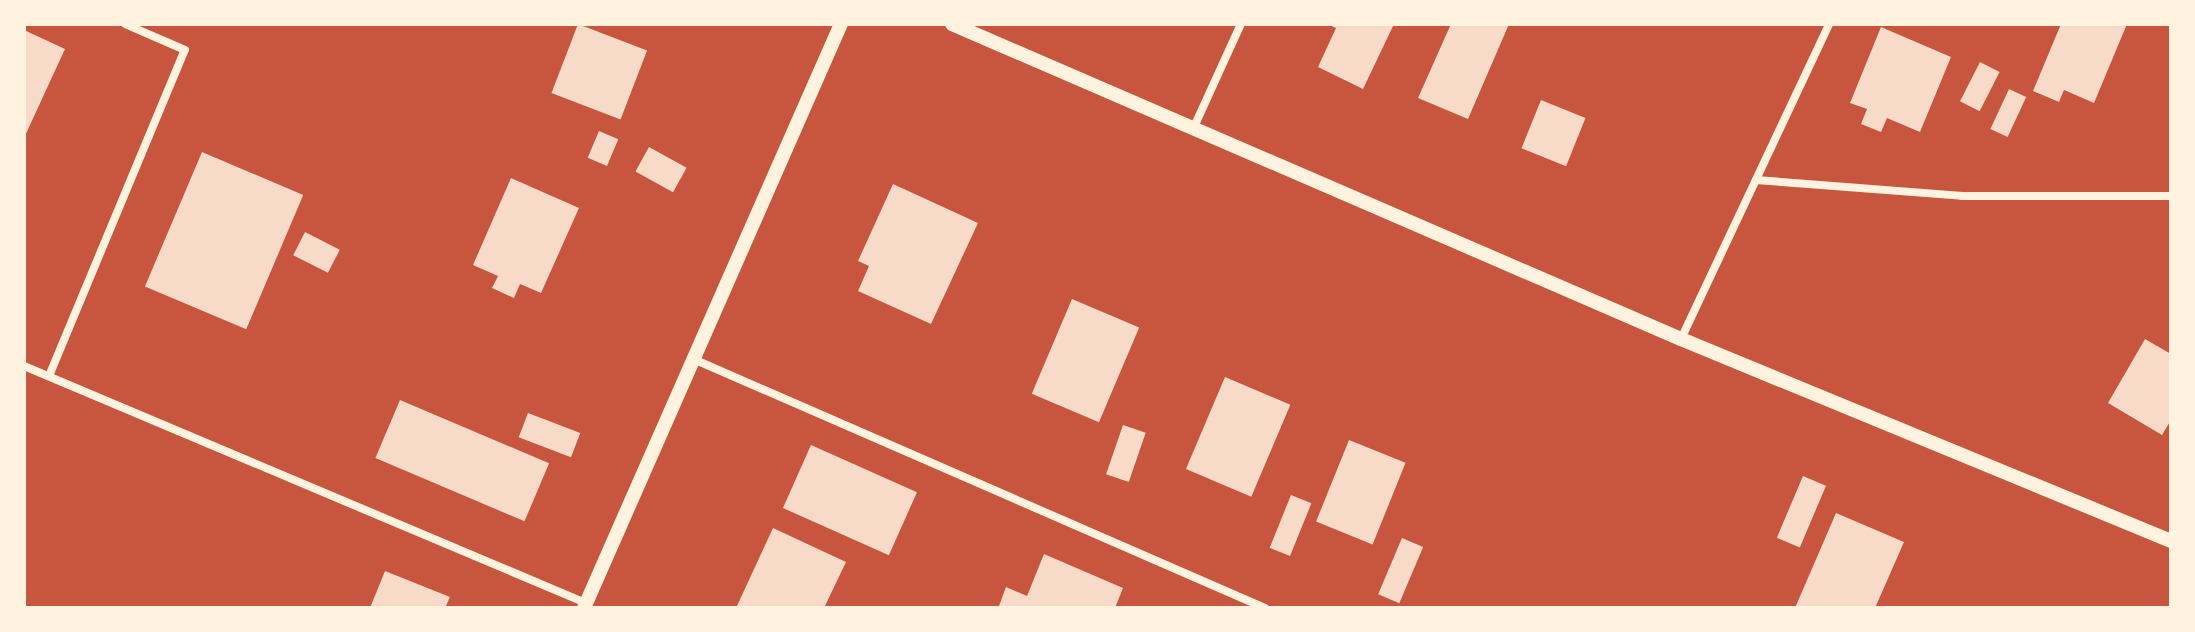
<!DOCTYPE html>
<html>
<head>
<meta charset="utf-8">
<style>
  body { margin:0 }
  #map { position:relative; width:2195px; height:632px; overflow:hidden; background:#c8553d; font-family:"Asap Condensed",sans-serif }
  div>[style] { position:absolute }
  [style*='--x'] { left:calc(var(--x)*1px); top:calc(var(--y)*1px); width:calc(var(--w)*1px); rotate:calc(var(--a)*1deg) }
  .building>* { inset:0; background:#f7dbc8; transform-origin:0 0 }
  .minor>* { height:8px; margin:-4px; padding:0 4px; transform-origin:4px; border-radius:4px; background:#fff3e0 }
  .tertiary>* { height:14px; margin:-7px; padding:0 7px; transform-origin:7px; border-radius:7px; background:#fff3e0 }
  span { translate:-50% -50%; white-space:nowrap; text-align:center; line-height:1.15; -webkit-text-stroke:6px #fff3e0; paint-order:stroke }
  .frame { position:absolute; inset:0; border:26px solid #fff3e0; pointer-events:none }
</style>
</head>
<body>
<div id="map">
  <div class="building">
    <div style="left:578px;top:24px;width:74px;height:74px;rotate:21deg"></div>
    <div style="clip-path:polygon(1327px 24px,1394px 24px,1363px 89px,1318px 67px,1336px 28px)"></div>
    <div style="clip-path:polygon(1451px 24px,1509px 24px,1468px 119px,1418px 98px)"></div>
    <div style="clip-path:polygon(2061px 24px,2127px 24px,2094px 103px,2064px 90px,2059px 102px,2033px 91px)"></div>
    <div style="clip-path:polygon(1881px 27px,1951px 57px,1920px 132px,1887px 118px,1881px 132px,1861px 124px,1867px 109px,1850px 103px)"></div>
    <div style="clip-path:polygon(24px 30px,65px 49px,24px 138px)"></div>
    <div style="left:1980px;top:62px;width:22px;height:44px;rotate:27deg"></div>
    <div style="left:2009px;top:89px;width:19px;height:44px;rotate:25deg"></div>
    <div style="left:1541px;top:100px;width:48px;height:52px;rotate:22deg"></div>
    <div style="left:599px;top:131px;width:21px;height:29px;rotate:23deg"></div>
    <div style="left:649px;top:147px;width:43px;height:28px;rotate:29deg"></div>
    <div style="left:202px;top:152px;width:110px;height:146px;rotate:23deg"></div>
    <div style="clip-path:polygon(511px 178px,579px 208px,541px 293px,520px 284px,514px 298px,492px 288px,498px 276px,473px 265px)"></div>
    <div style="clip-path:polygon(893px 184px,978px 223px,931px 324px,858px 291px,869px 266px,858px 261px)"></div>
    <div style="left:305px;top:232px;width:39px;height:26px;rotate:27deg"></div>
    <div style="left:1072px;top:299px;width:73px;height:103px;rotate:23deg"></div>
    <div style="clip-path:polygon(2145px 339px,2171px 354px,2171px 420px,2162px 435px,2108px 403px)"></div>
    <div style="left:1225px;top:377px;width:71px;height:100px;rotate:23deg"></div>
    <div style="left:400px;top:400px;width:162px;height:63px;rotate:23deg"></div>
    <div style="left:528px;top:413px;width:56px;height:26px;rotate:21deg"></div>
    <div style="left:1123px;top:425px;width:24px;height:52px;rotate:19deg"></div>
    <div style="left:1349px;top:440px;width:61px;height:88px;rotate:22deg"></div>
    <div style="left:811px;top:445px;width:116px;height:69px;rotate:24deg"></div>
    <div style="left:1803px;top:476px;width:25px;height:67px;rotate:23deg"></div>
    <div style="left:1291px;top:495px;width:22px;height:57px;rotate:22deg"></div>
    <div style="clip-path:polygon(1836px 513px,1904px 542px,1875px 608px,1795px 608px)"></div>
    <div style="clip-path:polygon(773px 528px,846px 562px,824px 608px,736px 608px)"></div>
    <div style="left:1402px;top:538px;width:23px;height:61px;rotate:23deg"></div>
    <div style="clip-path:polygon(1044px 554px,1123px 588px,1115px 608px,999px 606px,1006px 587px,1027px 596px)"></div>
    <div style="clip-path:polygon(385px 571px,450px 597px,445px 608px,370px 608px)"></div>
  </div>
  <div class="minor">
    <div style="--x:1194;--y:127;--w:113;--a:-65.5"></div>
    <div style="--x:1756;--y:180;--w:207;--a:4.4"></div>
    <div style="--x:1962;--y:196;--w:209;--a:0"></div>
    <div style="--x:1681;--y:339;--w:348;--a:-64.8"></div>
    <div style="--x:691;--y:358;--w:626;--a:23.54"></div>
    <div style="--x:24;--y:366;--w:610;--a:22.87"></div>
    <div style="--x:49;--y:376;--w:353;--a:-67.4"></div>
    <div style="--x:185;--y:50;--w:65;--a:-156.6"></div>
  </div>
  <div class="tertiary">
    <div style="--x:952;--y:24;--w:794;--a:23.37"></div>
    <div style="--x:1681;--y:339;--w:530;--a:22.4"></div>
    <div style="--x:584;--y:608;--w:638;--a:-66.25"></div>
  </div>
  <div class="frame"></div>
</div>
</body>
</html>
